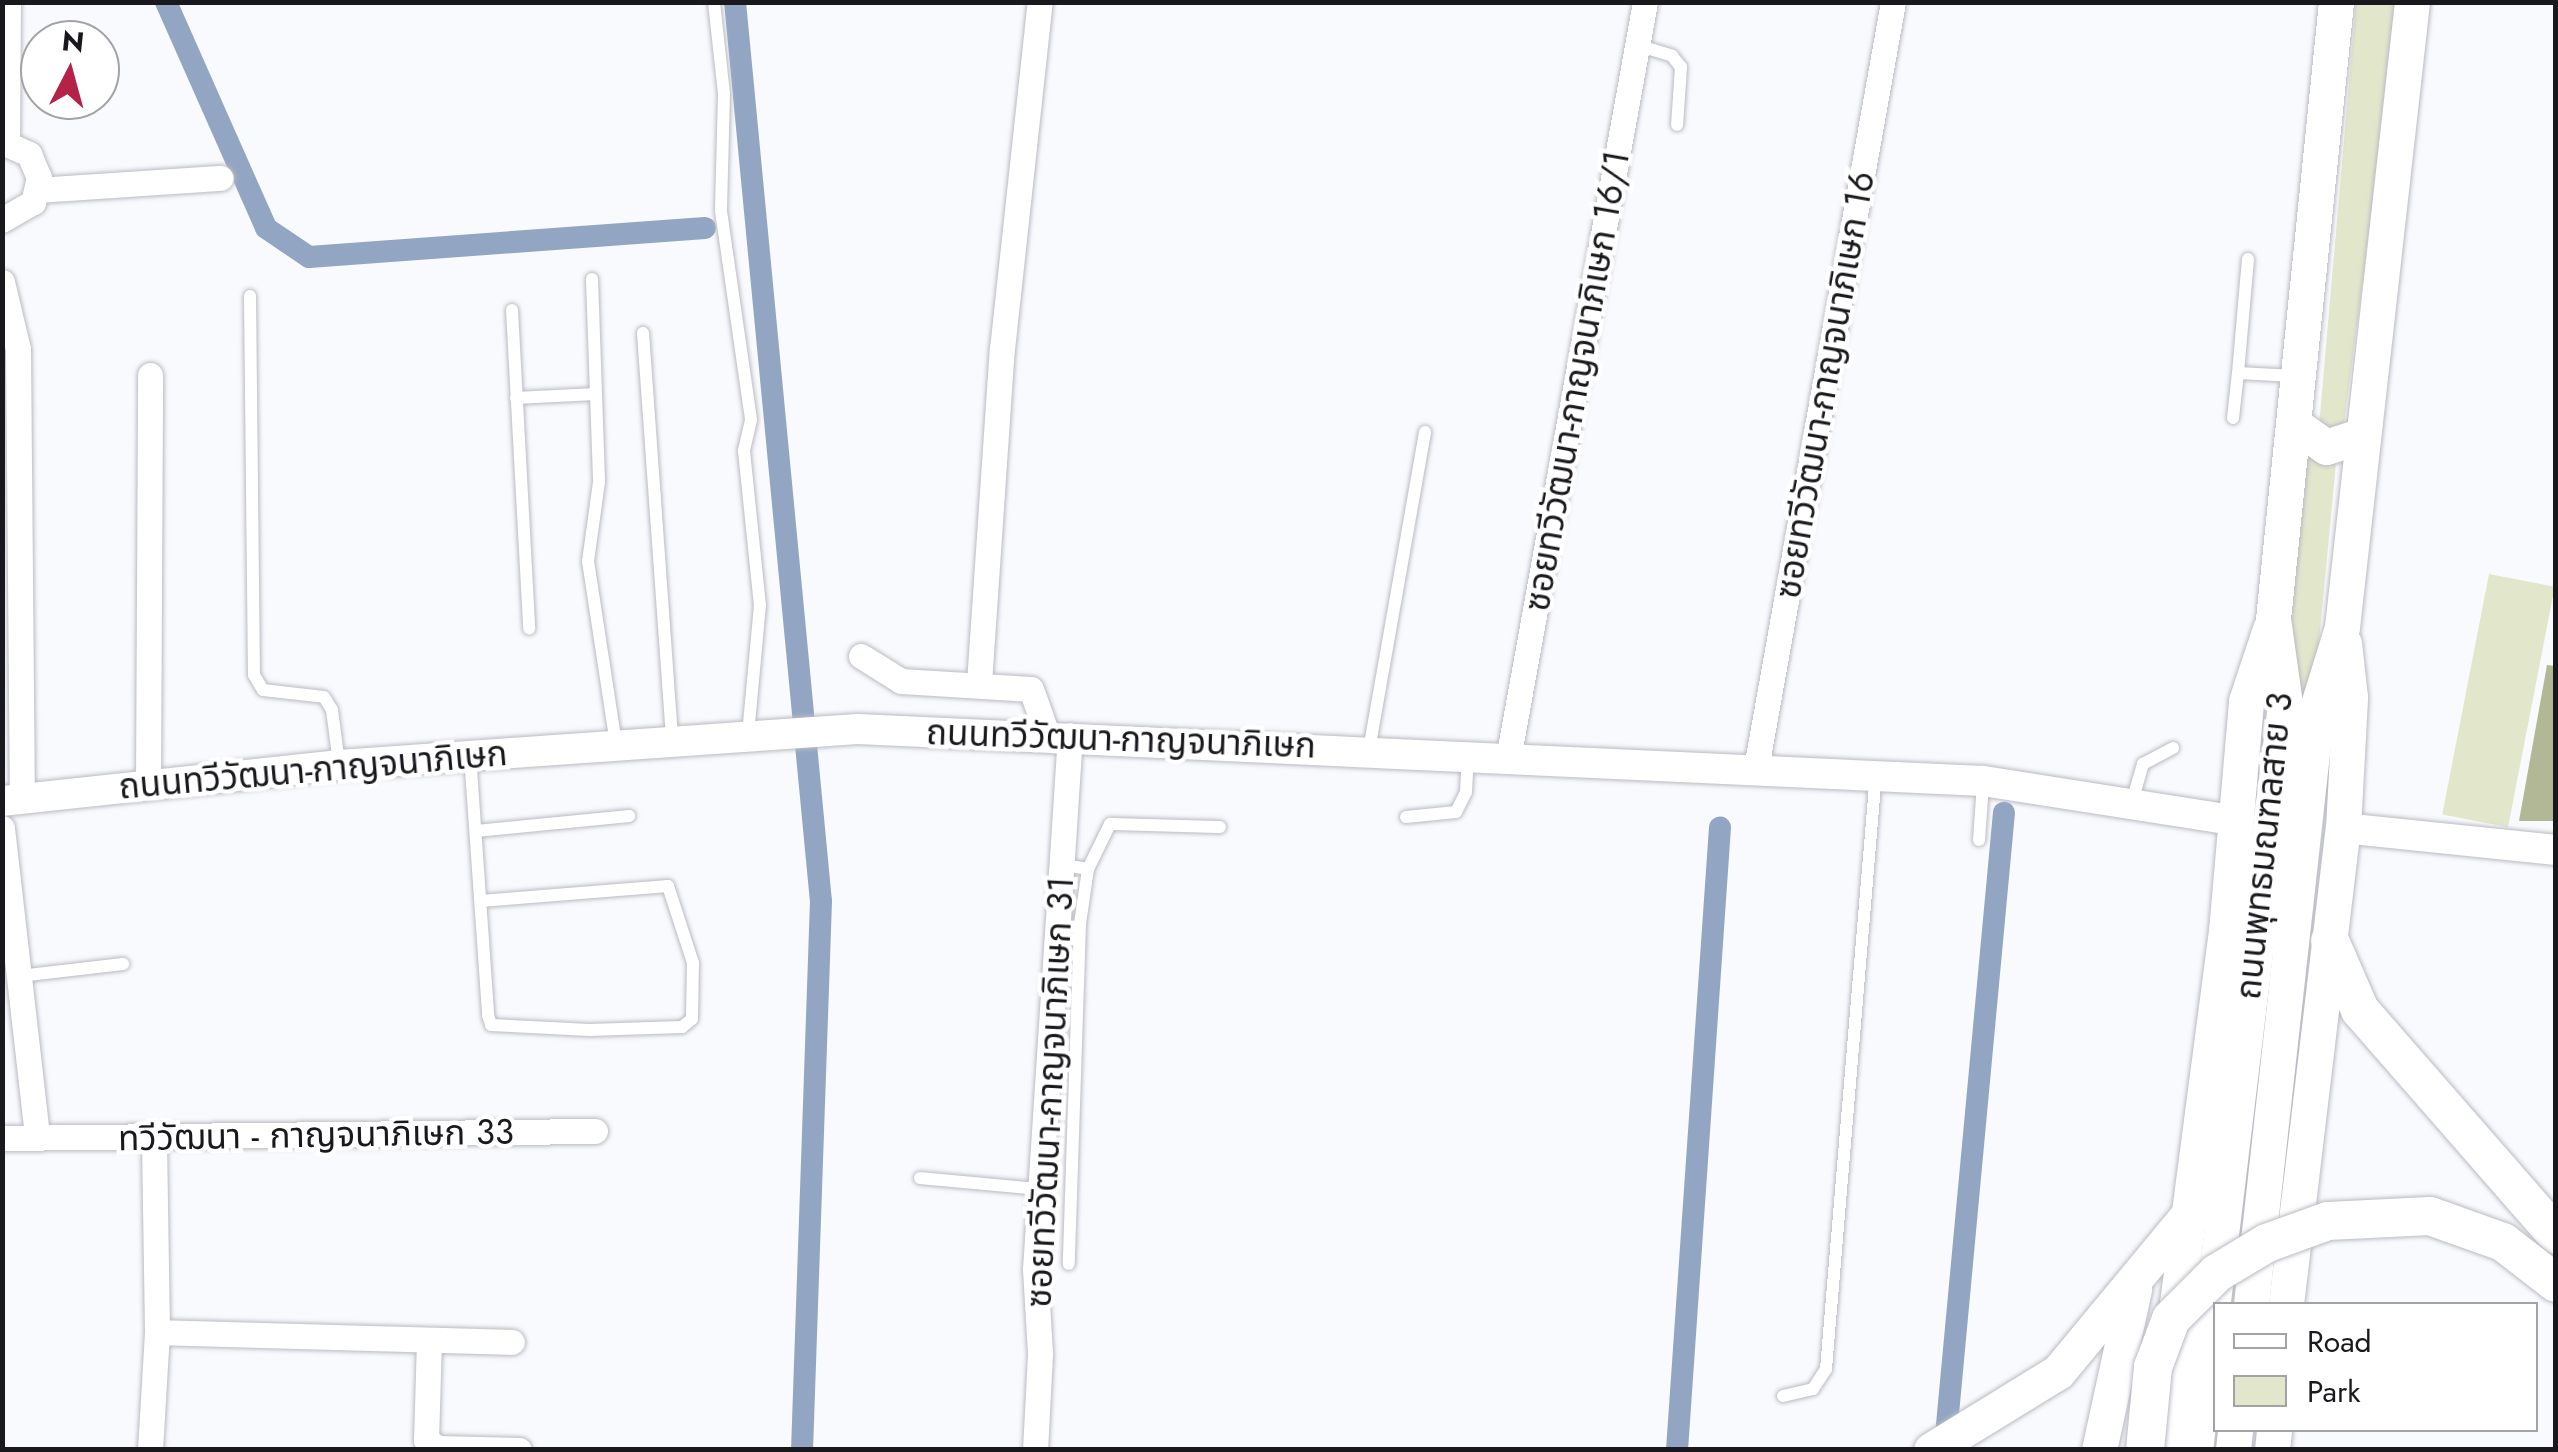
<!DOCTYPE html>
<html>
<head>
<meta charset="utf-8">
<style>
  body { margin:0 }
  #map { position:relative; width:2558px; height:1452px; overflow:hidden; background:#f9fafd; font-family:Jost,"Noto Sans Thai",sans-serif }
  div>[style] { position:absolute }
  [style*='--x'] { left:calc(var(--x)*1px); top:calc(var(--y)*1px); width:calc(var(--w)*1px); rotate:calc(var(--a)*1deg) }
  .green>* { inset:0; background:#e2e7cc; transform-origin:0 0 }
  .forest>* { inset:0; background:#b2b895 }
  .canal>* { height:22px; margin:-11px; padding:0 11px; transform-origin:11px; border-radius:11px; background:#92a6c3 }
  .roads { filter:drop-shadow(0 0 2px #b9bbc3) drop-shadow(0 0 2px #b9bbc3) }
  .service>* { height:12px; margin:-6px; padding:0 6px; transform-origin:6px; border-radius:6px; background:#fff }
  .minor>* { height:25px; margin:-12.5px; padding:0 12.5px; transform-origin:12.5px; border-radius:12.5px; background:#fff }
  .tertiary>* { height:30px; margin:-15px; padding:0 15px; transform-origin:15px; border-radius:15px; background:#fff }
  .secondary>* { height:35px; margin:-17.5px; padding:0 17.5px; transform-origin:17.5px; border-radius:17.5px; background:#fff }
  .primary>* { height:38px; margin:-19px; padding:0 19px; transform-origin:19px; border-radius:19px; background:#fff }
  .bridges { filter:drop-shadow(0 0 2px #b9bbc3) drop-shadow(0 0 2px #b9bbc3) }
  .primary-bridge>* { height:38px; margin:-19px; padding:0 19px; transform-origin:19px; border-radius:19px; background:#fff }
  span { translate:-50% -50%; white-space:nowrap; text-align:center; line-height:1.15; -webkit-text-stroke:9px #fff; paint-order:stroke }
  .street-label { font-size:35px; color:#19191d }
  .frame { position:absolute; inset:0; border:5px solid #19191d; pointer-events:none }
  .legend { position:absolute; left:2213px; top:1302px; width:325px; height:130px; box-sizing:border-box; background:#fff; border:2px solid #a3a3a5; margin:0; padding:12px 18px; list-style:none; font-size:30px; color:#19191d }
  .legend li { display:flex; align-items:center; gap:20px; height:50px }
  .legend b { width:50px; border:2px solid #a3a3a5 }
  .north { position:absolute; left:20px; top:20px; width:100px; height:100px; box-sizing:border-box; background:#fff; border:2px solid #a3a3a5; border-radius:50%; rotate:6deg; font-size:28px; font-weight:700; line-height:40px; text-align:center; color:#19191d }
  .north::after { content:''; display:block; margin:auto; width:35px; height:45px; background:#b42249; clip-path:polygon(50% 0,100% 100%,50% 72%,0 100%) }
</style>
</head>
<body>
<div id="map">
  <div class="green">
    <div style="clip-path:polygon(2356px 3px,2399px 3px,2343px 432px,2319px 426px)"></div>
    <div style="clip-path:polygon(2307px 457px,2336px 463px,2315px 684px,2299px 727px,2285px 637px)"></div>
    <div style="left:2489px;top:574px;width:67px;height:245px;rotate:11deg"></div>
  </div>
  <div class="forest">
    <div style="clip-path:polygon(2547px 665px,2555px 666px,2555px 821px,2519px 821px)"></div>
  </div>
  <div class="canal">
    <div style="--x:166;--y:2;--w:247;--a:66.1"></div>
    <div style="--x:266;--y:228;--w:52;--a:34"></div>
    <div style="--x:309;--y:257;--w:397;--a:-4.2"></div>
    <div style="--x:735;--y:2;--w:903;--a:84.54"></div>
    <div style="--x:821;--y:901;--w:549;--a:91.98"></div>
    <div style="--x:1945;--y:1446;--w:636;--a:-84.68"></div>
    <div style="--x:1677;--y:1450;--w:624;--a:-86.05"></div>
  </div>
  <div class="roads">
    <div class="service">
      <div style="--x:714;--y:2;--w:93;--a:83.8"></div>
      <div style="--x:724;--y:94;--w:117;--a:91.5"></div>
      <div style="--x:721;--y:211;--w:211;--a:81.8"></div>
      <div style="--x:751;--y:420;--w:32;--a:103"></div>
      <div style="--x:744;--y:451;--w:155;--a:84.1"></div>
      <div style="--x:760;--y:605;--w:130;--a:95.3"></div>
      <div style="--x:1637;--y:45;--w:37;--a:17"></div>
      <div style="--x:1672;--y:56;--w:14;--a:51"></div>
      <div style="--x:1681;--y:67;--w:58;--a:93.9"></div>
      <div style="--x:2248;--y:259;--w:114;--a:95"></div>
      <div style="--x:2238;--y:373;--w:57;--a:3"></div>
      <div style="--x:592;--y:279;--w:203;--a:88"></div>
      <div style="--x:599;--y:482;--w:80;--a:97.9"></div>
      <div style="--x:588;--y:561;--w:185;--a:81.3"></div>
      <div style="--x:250;--y:296;--w:379;--a:89.4"></div>
      <div style="--x:254;--y:675;--w:17;--a:59"></div>
      <div style="--x:263;--y:690;--w:61;--a:6.5"></div>
      <div style="--x:324;--y:697;--w:15;--a:58"></div>
      <div style="--x:332;--y:710;--w:53;--a:82.5"></div>
      <div style="--x:512;--y:310;--w:319;--a:86.9"></div>
      <div style="--x:643;--y:333;--w:407;--a:85.9"></div>
      <div style="--x:516;--y:398;--w:79;--a:-2.9"></div>
      <div style="--x:2233;--y:418;--w:45;--a:-83.7"></div>
      <div style="--x:1369;--y:750;--w:323;--a:-80"></div>
      <div style="--x:470;--y:755;--w:261;--a:86"></div>
      <div style="--x:488;--y:1015;--w:10;--a:73"></div>
      <div style="--x:491;--y:1025;--w:98;--a:2.9"></div>
      <div style="--x:589;--y:1030;--w:93;--a:-1.8"></div>
      <div style="--x:682;--y:1027;--w:13;--a:-39"></div>
      <div style="--x:692;--y:1019;--w:56;--a:-89"></div>
      <div style="--x:693;--y:963;--w:81;--a:-108"></div>
      <div style="--x:668;--y:886;--w:188;--a:175.4"></div>
      <div style="--x:2132;--y:802;--w:40;--a:-74"></div>
      <div style="--x:2143;--y:764;--w:34;--a:-28"></div>
      <div style="--x:1406;--y:817;--w:50;--a:-5.7"></div>
      <div style="--x:1456;--y:812;--w:22;--a:-63"></div>
      <div style="--x:1466;--y:792;--w:33;--a:-87"></div>
      <div style="--x:476;--y:831;--w:154;--a:-5.6"></div>
      <div style="--x:1979;--y:840;--w:57;--a:-86"></div>
      <div style="--x:1061;--y:865;--w:27;--a:8"></div>
      <div style="--x:1088;--y:869;--w:56;--a:98.3"></div>
      <div style="--x:1080;--y:924;--w:340;--a:91.9"></div>
      <div style="--x:1088;--y:869;--w:50;--a:-63.9"></div>
      <div style="--x:1110;--y:824;--w:110;--a:1.6"></div>
      <div style="--x:19;--y:976;--w:105;--a:-6.6"></div>
      <div style="--x:920;--y:1178;--w:120;--a:5.3"></div>
      <div style="--x:1783;--y:1396;--w:31;--a:-13"></div>
      <div style="--x:1813;--y:1389;--w:24;--a:-57"></div>
      <div style="--x:1826;--y:1369;--w:597;--a:-85.2"></div>
    </div>
    <div class="minor">
      <div style="--x:2;--y:142;--w:30;--a:24"></div>
      <div style="--x:29;--y:154;--w:25;--a:67"></div>
      <div style="--x:39;--y:177;--w:26;--a:103"></div>
      <div style="--x:33;--y:202;--w:36;--a:150"></div>
      <div style="--x:7;--y:142;--w:140;--a:-89.6"></div>
      <div style="--x:38;--y:190;--w:183;--a:-3.8"></div>
      <div style="--x:2;--y:282;--w:69;--a:76.6"></div>
      <div style="--x:18;--y:349;--w:449;--a:89.5"></div>
      <div style="--x:861;--y:656;--w:47;--a:32"></div>
      <div style="--x:901;--y:681;--w:130;--a:3.5"></div>
      <div style="--x:1031;--y:689;--w:48;--a:70.4"></div>
      <div style="--x:979;--y:683;--w:335;--a:-86.1"></div>
      <div style="--x:1002;--y:349;--w:349;--a:-83.8"></div>
      <div style="--x:1508;--y:759;--w:769;--a:-79.74"></div>
      <div style="--x:1756;--y:768;--w:778;--a:-79.86"></div>
      <div style="--x:148;--y:782;--w:407;--a:-89.7"></div>
      <div style="--x:2;--y:828;--w:309;--a:83.5"></div>
      <div style="--x:2;--y:1138;--w:593;--a:-0.68"></div>
      <div style="--x:157;--y:1332;--w:355;--a:1.6"></div>
      <div style="--x:429;--y:1340;--w:100;--a:91.7"></div>
      <div style="--x:426;--y:1440;--w:14;--a:34"></div>
      <div style="--x:438;--y:1448;--w:81;--a:1.4"></div>
      <div style="--x:150;--y:1450;--w:118;--a:-86.6"></div>
      <div style="--x:157;--y:1332;--w:193;--a:-90.9"></div>
      <div style="--x:1035;--y:1450;--w:97;--a:-87"></div>
      <div style="--x:1040;--y:1353;--w:84;--a:-93.4"></div>
      <div style="--x:1035;--y:1269;--w:535;--a:-86.25"></div>
    </div>
    <div class="tertiary">
      <div style="--x:2;--y:801;--w:339;--a:-6.1"></div>
      <div style="--x:339;--y:765;--w:520;--a:-3.97"></div>
      <div style="--x:858;--y:729;--w:1126;--a:2.65"></div>
      <div style="--x:1983;--y:781;--w:258;--a:8.9"></div>
      <div style="--x:2343;--y:828;--w:214;--a:5.9"></div>
    </div>
    <div class="secondary">
      <div style="--x:2295;--y:425;--w:38;--a:35"></div>
      <div style="--x:2326;--y:447;--w:38;--a:-18"></div>
      <div style="--x:2251;--y:1304;--w:600;--a:-83.68"></div>
      <div style="--x:2317;--y:708;--w:85;--a:-72.8"></div>
      <div style="--x:2342;--y:627;--w:629;--a:-83.61"></div>
      <div style="--x:2286;--y:1304;--w:479;--a:-83.2"></div>
      <div style="--x:2343;--y:828;--w:131;--a:-86.9"></div>
      <div style="--x:2350;--y:697;--w:54;--a:-96.3"></div>
      <div style="--x:1931;--y:1450;--w:149;--a:-31.6"></div>
      <div style="--x:2058;--y:1372;--w:201;--a:-50.4"></div>
      <div style="--x:2099;--y:1450;--w:165;--a:-77.7"></div>
      <div style="--x:2164;--y:1450;--w:148;--a:-84.9"></div>
      <div style="--x:2177;--y:1303;--w:375;--a:-82.5"></div>
      <div style="--x:2226;--y:931;--w:231;--a:-85"></div>
      <div style="--x:2246;--y:701;--w:76;--a:-71.6"></div>
      <div style="--x:2195;--y:1450;--w:751;--a:-83.12"></div>
      <div style="--x:2285;--y:704;--w:86;--a:-98"></div>
      <div style="--x:2273;--y:619;--w:620;--a:-84.17"></div>
      <div style="--x:2233;--y:1450;--w:20;--a:-84"></div>
      <div style="--x:2272;--y:1450;--w:20;--a:-84"></div>
    </div>
    <div class="primary">
      <div style="--x:2330;--y:941;--w:75;--a:66.5"></div>
      <div style="--x:2360;--y:1010;--w:298;--a:48.9"></div>
    </div>
  </div>
  <div class="bridges">
    <div class="primary-bridge">
      <div style="--x:2145;--y:1450;--w:83;--a:-84.5"></div>
      <div style="--x:2153;--y:1367;--w:51;--a:-69.4"></div>
      <div style="--x:2171;--y:1319;--w:65;--a:-45"></div>
      <div style="--x:2217;--y:1273;--w:58;--a:-31"></div>
      <div style="--x:2267;--y:1243;--w:65;--a:-19.8"></div>
      <div style="--x:2328;--y:1221;--w:102;--a:-2.8"></div>
      <div style="--x:2430;--y:1216;--w:77;--a:19.6"></div>
      <div style="--x:2503;--y:1242;--w:67;--a:37.7"></div>
    </div>
  </div>
  <div class="street-label">
    <span style="left:1577px;top:381px;rotate:-80deg">ซอยทวีวัฒนา-กาญจนาภิเษก 16/1</span>
    <span style="left:1825px;top:385px;rotate:-80deg">ซอยทวีวัฒนา-กาญจนาภิเษก 16</span>
    <span style="left:1121px;top:739px;rotate:2deg">ถนนทวีวัฒนา-กาญจนาภิเษก</span>
    <span style="left:313px;top:770px;rotate:-5deg">ถนนทวีวัฒนา-กาญจนาภิเษก</span>
    <span style="left:2264px;top:846px;rotate:-84deg">ถนนพุทธมณฑลสาย 3</span>
    <span style="left:1050px;top:1092px;rotate:-87deg">ซอยทวีวัฒนา-กาญจนาภิเษก 31</span>
    <span style="left:316px;top:1135px;rotate:-1deg">ทวีวัฒนา - กาญจนาภิเษก 33</span>
  </div>
  <div class="frame"></div>
  <ul class="legend">
  <li><b style="height:12px;background:#fff"></b>Road</li>
  <li><b style="height:28px;background:#e2e7cc"></b>Park</li>
  </ul>
  <div class="north">N</div>
</div>
</body>
</html>
